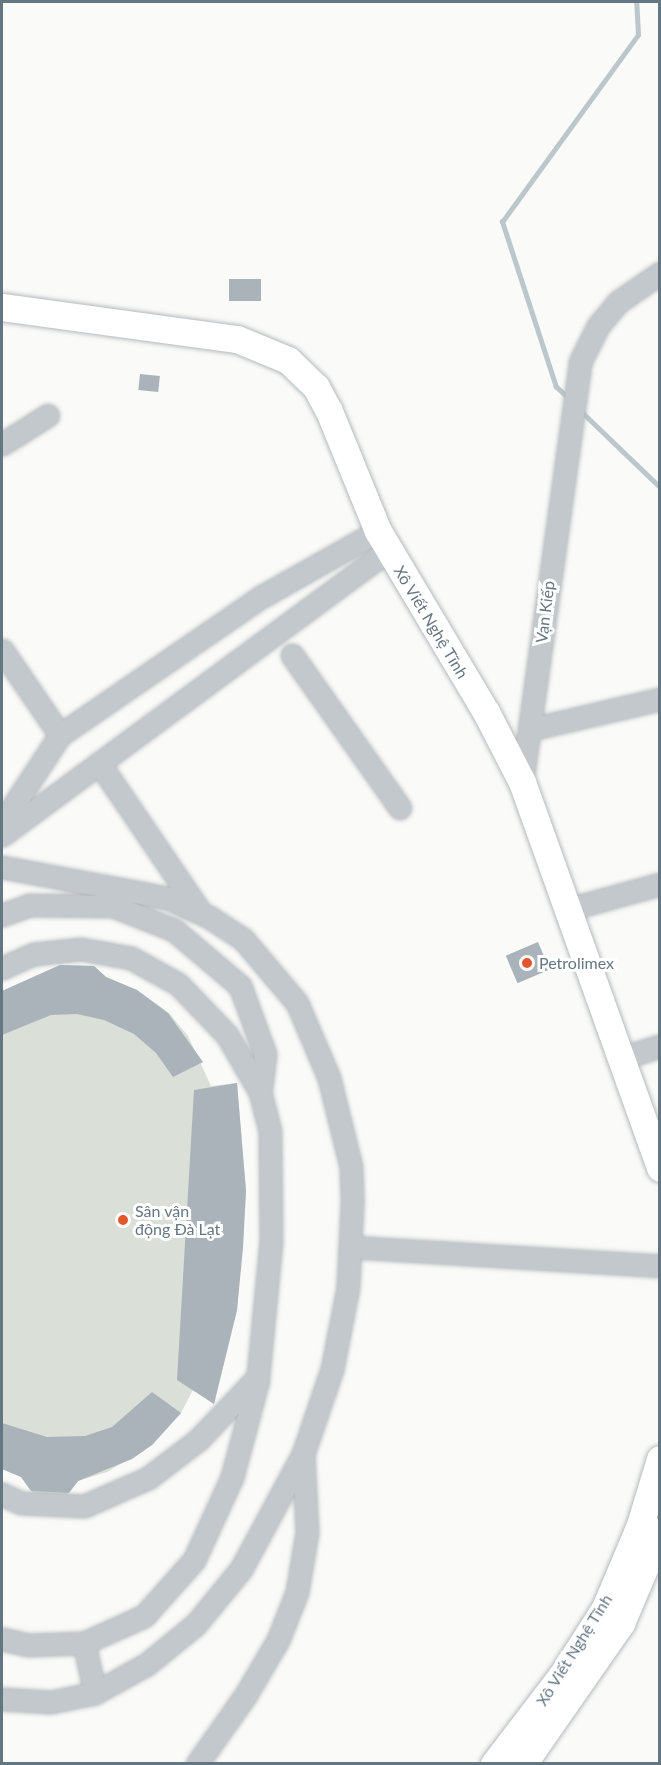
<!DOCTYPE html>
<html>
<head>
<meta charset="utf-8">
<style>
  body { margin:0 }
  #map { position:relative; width:661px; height:1765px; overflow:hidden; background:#fafaf8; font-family:Lato,sans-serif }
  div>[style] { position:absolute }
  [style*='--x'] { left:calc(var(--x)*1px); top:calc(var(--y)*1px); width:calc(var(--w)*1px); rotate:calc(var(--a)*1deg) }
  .green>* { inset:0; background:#dadfd7 }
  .stream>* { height:4.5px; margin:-2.25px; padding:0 2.25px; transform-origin:2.25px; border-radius:2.25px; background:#bbc7cb }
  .building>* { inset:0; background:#aab3b9; transform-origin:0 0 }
  .roads { filter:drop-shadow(0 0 2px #b5babe) drop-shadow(0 0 2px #b5babe) }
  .minor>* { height:21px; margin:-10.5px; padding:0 10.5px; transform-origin:10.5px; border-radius:10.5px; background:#c3c8cc }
  .major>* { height:27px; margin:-13.5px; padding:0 13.5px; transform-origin:13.5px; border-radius:13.5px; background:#fff }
  .dots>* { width:16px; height:16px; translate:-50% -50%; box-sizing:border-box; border:3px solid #fff; border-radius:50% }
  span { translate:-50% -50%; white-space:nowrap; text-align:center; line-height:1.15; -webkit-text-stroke:6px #fff; paint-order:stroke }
  .street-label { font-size:16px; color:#657683 }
  .poi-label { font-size:16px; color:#657683 }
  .left { translate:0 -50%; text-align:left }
  .frame { position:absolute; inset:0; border:3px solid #657683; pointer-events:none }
</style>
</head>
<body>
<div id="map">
  <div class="green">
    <div style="clip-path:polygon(60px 965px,94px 966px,106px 977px,137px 990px,169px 1013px,188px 1036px,211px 1086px,237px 1083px,246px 1191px,237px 1310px,214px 1404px,193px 1390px,181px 1413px,152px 1445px,107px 1472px,78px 1481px,66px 1496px,33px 1493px,21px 1477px,2px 1469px,2px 991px)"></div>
  </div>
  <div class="stream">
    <div style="--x:569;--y:399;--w:18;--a:-137"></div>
    <div style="--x:556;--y:387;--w:174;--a:-108.1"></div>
    <div style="--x:502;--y:222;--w:231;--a:-54"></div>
    <div style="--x:638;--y:35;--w:33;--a:-93"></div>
    <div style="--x:581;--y:411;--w:110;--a:43.9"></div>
  </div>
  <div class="building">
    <div style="left:261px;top:279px;width:22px;height:32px;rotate:90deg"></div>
    <div style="left:140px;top:374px;width:20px;height:16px;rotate:6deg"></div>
    <div style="left:538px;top:942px;width:30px;height:35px;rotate:67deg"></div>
    <div style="clip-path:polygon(60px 965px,94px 966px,106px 977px,137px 990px,168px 1013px,203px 1062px,173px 1077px,156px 1053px,134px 1034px,104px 1020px,77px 1014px,51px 1015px,2px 1035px,2px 991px)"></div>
    <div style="clip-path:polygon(237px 1083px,246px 1191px,243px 1248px,237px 1310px,214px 1404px,177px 1380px,194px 1090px)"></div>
    <div style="clip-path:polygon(152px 1392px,181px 1413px,152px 1445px,132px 1459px,78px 1481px,69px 1493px,31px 1491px,21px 1477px,2px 1469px,2px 1423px,47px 1437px,85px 1436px,112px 1427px)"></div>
  </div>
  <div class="roads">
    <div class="minor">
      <div style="--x:2;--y:444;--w:54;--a:-32.2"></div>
      <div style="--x:2;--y:650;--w:103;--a:55.7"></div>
      <div style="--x:292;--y:655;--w:187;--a:54.8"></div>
      <div style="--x:531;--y:729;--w:132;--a:-13.1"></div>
      <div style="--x:99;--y:763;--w:181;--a:55.8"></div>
      <div style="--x:522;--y:782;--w:424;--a:-82.1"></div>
      <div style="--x:580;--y:362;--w:40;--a:-63.4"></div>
      <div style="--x:598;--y:326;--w:31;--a:-50"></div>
      <div style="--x:618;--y:302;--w:51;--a:-34.6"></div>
      <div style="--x:2;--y:823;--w:105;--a:-56.6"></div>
      <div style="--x:60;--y:735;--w:244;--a:-34.5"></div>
      <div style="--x:261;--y:597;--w:134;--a:-29.4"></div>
      <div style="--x:2;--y:835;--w:480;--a:-36.4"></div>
      <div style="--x:2;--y:867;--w:169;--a:10.6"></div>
      <div style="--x:168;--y:898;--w:45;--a:24.9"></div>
      <div style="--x:209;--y:917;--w:40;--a:32.9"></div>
      <div style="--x:243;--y:939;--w:84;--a:49.8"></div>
      <div style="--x:297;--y:1003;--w:82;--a:66.9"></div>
      <div style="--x:329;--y:1078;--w:92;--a:76.1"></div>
      <div style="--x:351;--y:1167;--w:37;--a:88"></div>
      <div style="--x:352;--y:1204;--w:83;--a:92.8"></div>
      <div style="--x:348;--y:1287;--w:84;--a:101"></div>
      <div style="--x:332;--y:1369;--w:90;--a:108.8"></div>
      <div style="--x:303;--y:1454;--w:131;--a:118.3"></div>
      <div style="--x:241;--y:1569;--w:71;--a:129.3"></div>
      <div style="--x:196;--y:1624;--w:63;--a:140.8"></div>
      <div style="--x:147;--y:1664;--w:60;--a:150.9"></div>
      <div style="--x:95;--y:1693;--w:45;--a:168.4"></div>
      <div style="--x:51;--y:1702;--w:49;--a:-176.5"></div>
      <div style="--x:108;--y:904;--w:71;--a:21.5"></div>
      <div style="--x:174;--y:930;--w:87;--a:40.3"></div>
      <div style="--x:240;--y:986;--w:72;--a:69.8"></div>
      <div style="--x:265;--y:1054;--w:38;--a:97"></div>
      <div style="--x:565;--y:910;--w:98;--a:-15.3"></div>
      <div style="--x:2;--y:915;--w:29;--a:-20"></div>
      <div style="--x:29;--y:905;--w:91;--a:0.6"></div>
      <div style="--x:2;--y:968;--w:35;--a:-24"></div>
      <div style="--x:34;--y:954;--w:47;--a:-6.1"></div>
      <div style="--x:81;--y:949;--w:51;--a:10.2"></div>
      <div style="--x:131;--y:958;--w:54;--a:29"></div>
      <div style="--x:178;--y:984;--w:71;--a:46.1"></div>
      <div style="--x:227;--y:1035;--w:66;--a:59.9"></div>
      <div style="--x:260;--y:1092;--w:40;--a:75.6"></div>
      <div style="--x:270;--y:1131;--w:110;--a:89.5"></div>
      <div style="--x:271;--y:1241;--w:137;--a:95.5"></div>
      <div style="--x:258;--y:1377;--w:87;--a:133.6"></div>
      <div style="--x:198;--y:1440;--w:63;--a:142.8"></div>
      <div style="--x:148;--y:1478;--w:70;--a:156.4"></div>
      <div style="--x:84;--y:1506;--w:63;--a:-177.3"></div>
      <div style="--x:21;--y:1503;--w:21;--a:-155"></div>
      <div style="--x:618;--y:1059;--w:44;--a:-17.2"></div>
      <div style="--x:352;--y:1247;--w:309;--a:3.5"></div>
      <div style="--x:2;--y:1639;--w:27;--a:13"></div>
      <div style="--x:28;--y:1645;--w:56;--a:-2"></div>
      <div style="--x:95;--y:1693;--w:51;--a:-102.4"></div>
      <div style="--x:84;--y:1643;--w:66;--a:-24.2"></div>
      <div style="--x:144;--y:1616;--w:75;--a:-48.2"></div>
      <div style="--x:194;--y:1560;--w:91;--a:-65.4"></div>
      <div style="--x:232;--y:1477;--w:100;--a:-75"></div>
      <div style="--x:197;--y:1764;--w:83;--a:-54.8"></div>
      <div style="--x:245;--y:1696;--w:65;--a:-59.5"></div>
      <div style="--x:278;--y:1640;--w:52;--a:-68.4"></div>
      <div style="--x:297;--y:1592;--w:61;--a:-80.5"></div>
      <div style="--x:307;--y:1532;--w:78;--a:-92.9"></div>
    </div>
    <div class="major">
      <div style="--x:2;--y:307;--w:237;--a:7.8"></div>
      <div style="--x:237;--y:339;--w:55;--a:22.4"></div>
      <div style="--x:288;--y:360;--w:39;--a:44"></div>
      <div style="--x:316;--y:387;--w:27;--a:62"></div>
      <div style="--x:329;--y:411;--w:130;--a:67.8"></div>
      <div style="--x:378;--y:531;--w:211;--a:59.2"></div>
      <div style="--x:486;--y:712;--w:79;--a:62.8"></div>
      <div style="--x:522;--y:782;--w:410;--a:70.3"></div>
      <div style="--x:494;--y:1764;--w:112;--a:-52.6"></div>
      <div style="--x:562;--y:1675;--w:80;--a:-57.3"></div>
      <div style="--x:605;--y:1608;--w:90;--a:-67.1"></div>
      <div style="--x:640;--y:1525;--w:69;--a:-73.1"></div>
      <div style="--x:523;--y:1764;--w:172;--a:-55.2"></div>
      <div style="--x:621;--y:1623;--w:100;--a:-67"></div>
    </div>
  </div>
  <div class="dots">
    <div style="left:527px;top:963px;background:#e4572e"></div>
    <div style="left:123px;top:1220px;background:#e4572e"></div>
  </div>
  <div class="street-label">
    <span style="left:545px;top:612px;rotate:-83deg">Vạn Kiếp</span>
    <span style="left:431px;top:622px;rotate:59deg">Xô Viết Nghệ Tĩnh</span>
    <span style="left:574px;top:1650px;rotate:-58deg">Xô Viết Nghệ Tĩnh</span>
  </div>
  <div class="poi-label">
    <span class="left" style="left:539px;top:963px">Petrolimex</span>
    <span class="left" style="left:135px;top:1220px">Sân vận<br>động Đà Lạt</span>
  </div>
  <div class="frame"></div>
</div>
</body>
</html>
